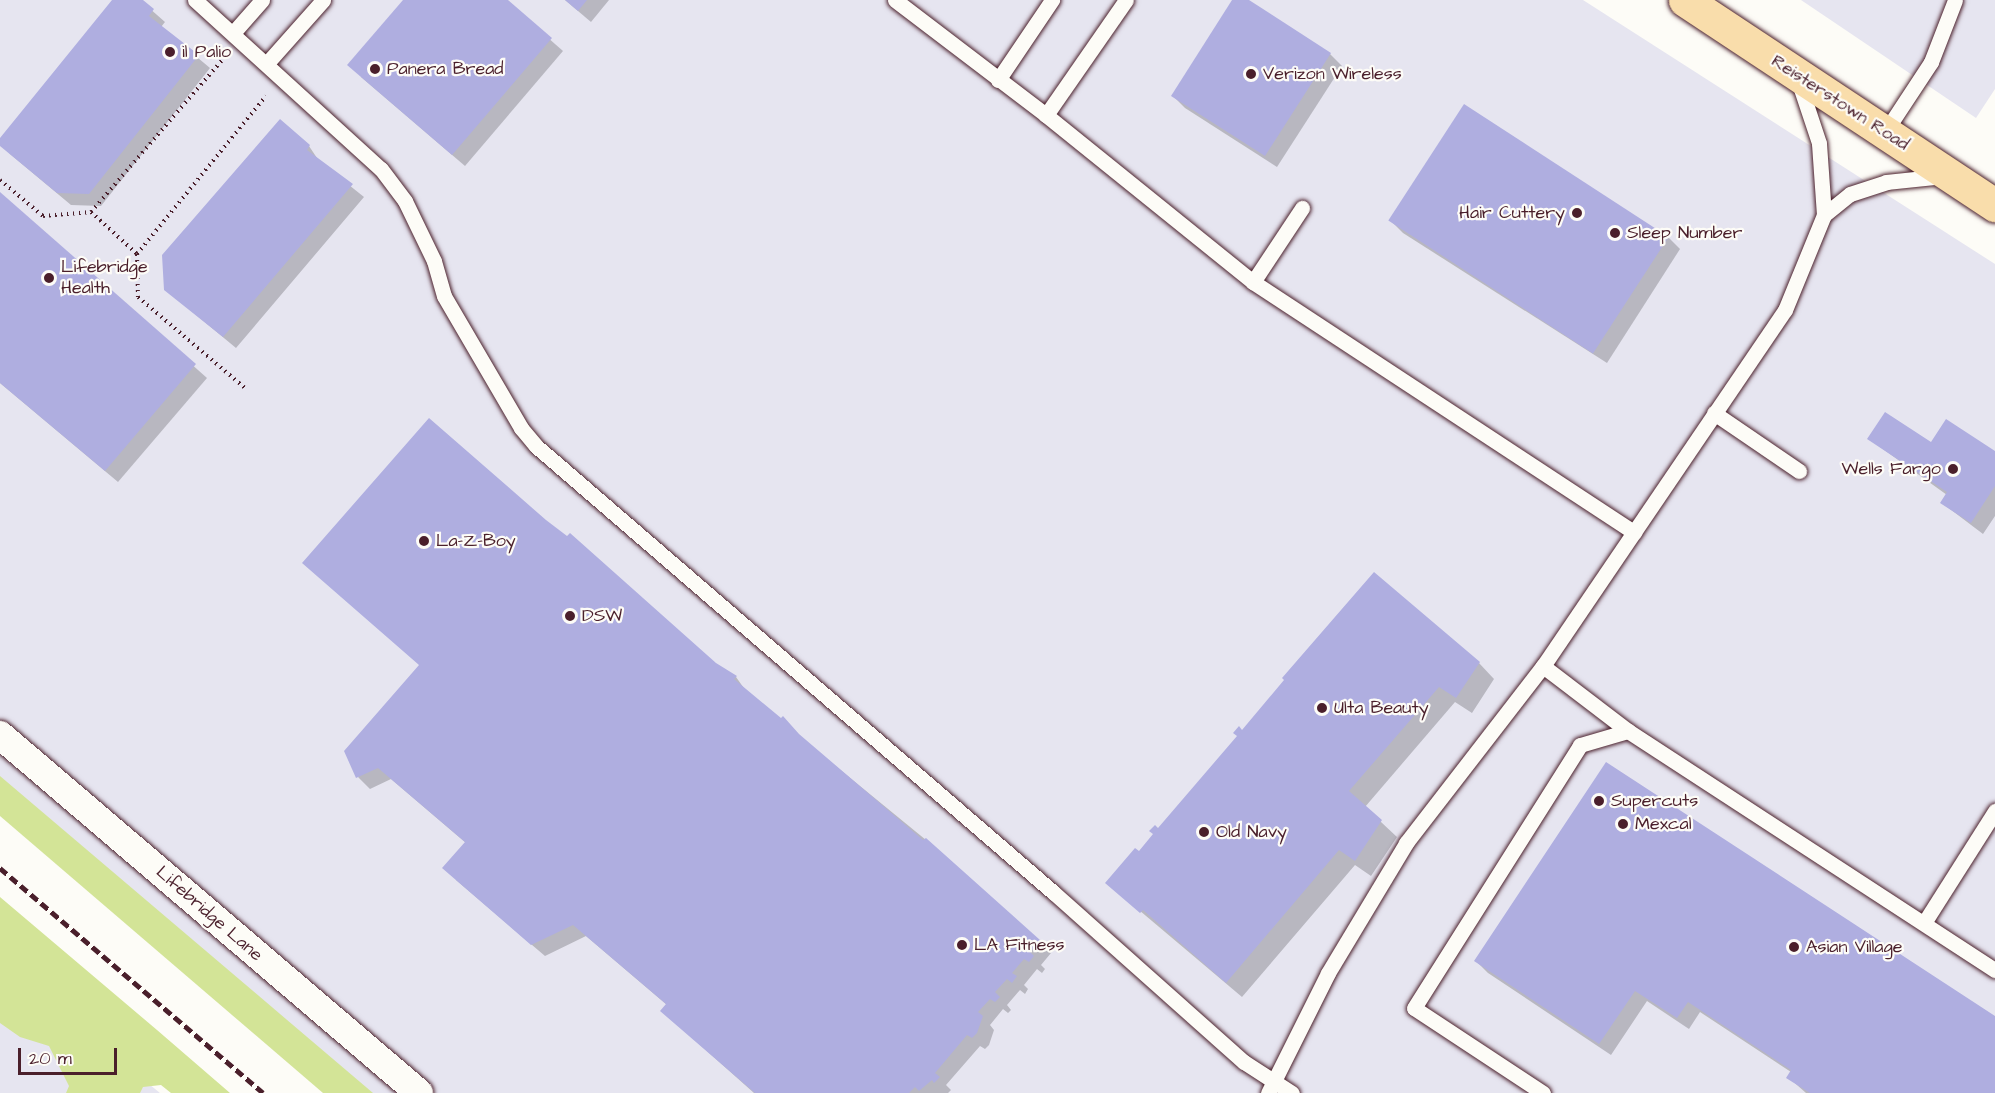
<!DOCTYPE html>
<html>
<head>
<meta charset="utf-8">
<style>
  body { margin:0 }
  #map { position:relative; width:1995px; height:1093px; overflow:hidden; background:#fdfcf7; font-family:"Architects Daughter",sans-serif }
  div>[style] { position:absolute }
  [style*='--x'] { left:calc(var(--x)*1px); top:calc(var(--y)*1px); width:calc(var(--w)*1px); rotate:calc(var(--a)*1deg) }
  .built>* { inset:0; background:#e6e5f0 }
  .green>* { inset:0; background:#d3e497 }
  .shadow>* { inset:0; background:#0003 }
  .building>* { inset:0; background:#afaee0; transform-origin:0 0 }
  .path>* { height:4px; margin-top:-2px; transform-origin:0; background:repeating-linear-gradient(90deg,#4a1f2b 0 1.5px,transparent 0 6px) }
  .roads { filter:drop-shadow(0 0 2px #4a1f2b) drop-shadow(0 0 2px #4a1f2b) }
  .service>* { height:15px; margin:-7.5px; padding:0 7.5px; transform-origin:7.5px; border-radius:7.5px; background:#fdfcf7 }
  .minor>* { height:28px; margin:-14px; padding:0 14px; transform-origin:14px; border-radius:14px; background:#fdfcf7 }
  .primary>* { height:33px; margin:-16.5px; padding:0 16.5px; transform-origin:16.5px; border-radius:16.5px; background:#f9ddab }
  .rail>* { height:4.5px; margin-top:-2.25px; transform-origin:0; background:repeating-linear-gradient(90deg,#4a1f2b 0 9px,transparent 0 13.5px) }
  .dots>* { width:16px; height:16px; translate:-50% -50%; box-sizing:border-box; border:3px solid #fdfcf7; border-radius:50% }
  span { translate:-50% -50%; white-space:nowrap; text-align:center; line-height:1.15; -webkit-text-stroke:4.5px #fdfcf7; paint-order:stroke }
  .poi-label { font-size:18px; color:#4a1f2b }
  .left { translate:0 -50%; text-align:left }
  .right { translate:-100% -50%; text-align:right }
  .street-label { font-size:18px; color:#4a1f2b }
  .scale { position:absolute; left:18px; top:1048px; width:99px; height:27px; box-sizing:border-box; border:3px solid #4a1f2b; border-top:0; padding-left:8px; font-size:18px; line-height:21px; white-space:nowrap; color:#4a1f2b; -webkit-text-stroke:4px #fdfcf7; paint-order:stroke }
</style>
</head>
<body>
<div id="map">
  <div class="built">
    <div style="clip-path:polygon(0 0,1583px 0,1995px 264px,1995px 1093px,342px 1093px,0 803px)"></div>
    <div style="clip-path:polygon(1801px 0,1995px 0,1995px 89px,1976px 118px)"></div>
    <div style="clip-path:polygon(0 959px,75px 1024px,160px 1093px,0 1093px)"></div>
  </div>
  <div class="green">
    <div style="clip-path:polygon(0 776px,373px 1093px,323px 1093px,0 816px)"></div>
    <div style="clip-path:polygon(0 897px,157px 1030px,230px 1093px,171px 1093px,161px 1085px,143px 1087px,140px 1093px,66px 1093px,69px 1086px,49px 1046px,20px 1037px,0 1023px)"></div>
  </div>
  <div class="shadow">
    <div style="clip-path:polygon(114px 0,140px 0,165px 22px,161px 27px,210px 68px,101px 206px,71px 205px,10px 154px,0 140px)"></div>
    <div style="clip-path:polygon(405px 0,505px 0,563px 51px,465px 166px,361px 77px)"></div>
    <div style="clip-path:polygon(565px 0,609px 0,591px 22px)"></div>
    <div style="clip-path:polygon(1234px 0,1247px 0,1330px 54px,1342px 66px,1277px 167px,1185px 108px,1173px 96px)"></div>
    <div style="clip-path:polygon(309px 146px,319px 161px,364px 197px,236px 348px,166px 290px)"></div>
    <div style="clip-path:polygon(0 194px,207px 378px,118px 482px,0 383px)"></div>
    <div style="clip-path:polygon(1391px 221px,1668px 237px,1680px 249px,1607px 363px,1403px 233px)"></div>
    <div style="clip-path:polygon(1869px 439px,1995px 453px,1995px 516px,1983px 534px,1942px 503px,1947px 495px)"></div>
    <div style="clip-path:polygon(545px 521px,715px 664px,736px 677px,746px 691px,781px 720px,783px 718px,805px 741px,926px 840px,1051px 953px,1041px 965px,1045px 969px,1042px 973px,1037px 969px,1024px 985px,1028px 989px,1025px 994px,1020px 990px,1007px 1005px,1011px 1010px,1008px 1013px,1003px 1009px,990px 1025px,994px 1030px,989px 1045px,985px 1049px,980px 1046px,946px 1085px,951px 1090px,948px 1093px,754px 1093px,662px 1011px,667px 1005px,586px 936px,545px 956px,456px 880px,466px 843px,391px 779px,370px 789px,358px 777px)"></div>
    <div style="clip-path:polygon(1479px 663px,1494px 679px,1472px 713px,1455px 702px,1365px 807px,1397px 837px,1371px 876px,1355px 865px,1242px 997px,1107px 883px,1139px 853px,1243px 732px)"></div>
    <div style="clip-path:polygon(1476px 961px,1995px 1018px,1995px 1093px,1806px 1093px,1788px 1077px,1791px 1072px,1700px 1012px,1689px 1029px,1647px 1001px,1611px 1055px,1488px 973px)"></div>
  </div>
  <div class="building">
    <div style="clip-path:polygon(112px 0,143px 0,154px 9px,149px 16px,199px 55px,89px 194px,57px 193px,0 146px,0 138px)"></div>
    <div style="clip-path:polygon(403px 0,508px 0,552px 38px,452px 155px,347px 65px)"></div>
    <div style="clip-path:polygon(565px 0,587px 0,578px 11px)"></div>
    <div style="clip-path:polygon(1232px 0,1249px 0,1331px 53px,1265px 156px,1171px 96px)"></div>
    <div style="left:1464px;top:104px;width:244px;height:139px;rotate:33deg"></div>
    <div style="clip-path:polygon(280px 119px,310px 145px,307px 150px,353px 184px,223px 337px,164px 290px,162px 255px)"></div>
    <div style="clip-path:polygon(0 192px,196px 364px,105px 471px,0 383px)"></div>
    <div style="clip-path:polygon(1885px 412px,1931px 442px,1946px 419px,1995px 451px,1995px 486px,1971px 523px,1940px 503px,1947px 492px,1867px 439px)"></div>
    <div style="clip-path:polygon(429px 418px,546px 520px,567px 536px,570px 533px,716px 663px,737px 676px,734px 679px,781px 718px,783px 716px,799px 734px,923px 840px,926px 838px,1040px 940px,1030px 952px,1034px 956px,1029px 962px,1024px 959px,1012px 973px,1017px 976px,1012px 983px,1007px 979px,995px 992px,1000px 997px,995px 1002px,990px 999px,978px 1012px,983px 1016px,977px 1033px,972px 1038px,967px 1035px,935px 1073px,940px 1077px,934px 1083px,932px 1080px,919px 1091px,915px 1087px,909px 1093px,755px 1093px,660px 1011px,666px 1004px,573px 925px,531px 945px,442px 868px,465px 842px,378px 768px,356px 778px,344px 751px,419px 665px,302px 563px)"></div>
    <div style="clip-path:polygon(1374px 572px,1480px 662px,1456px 698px,1439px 687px,1349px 791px,1382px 820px,1355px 861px,1339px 850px,1226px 983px,1143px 910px,1140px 913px,1105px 883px,1135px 848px,1139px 851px,1153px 834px,1149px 831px,1155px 825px,1158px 828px,1237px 736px,1233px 733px,1239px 726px,1242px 730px,1284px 680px,1282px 678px)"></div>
    <div style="clip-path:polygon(1606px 762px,1995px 1016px,1995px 1093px,1810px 1093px,1786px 1078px,1791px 1070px,1688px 1002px,1677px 1018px,1635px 991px,1599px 1044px,1474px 961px)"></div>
  </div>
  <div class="path">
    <div style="--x:0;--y:180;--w:56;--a:39.9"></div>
    <div style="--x:43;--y:216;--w:48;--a:-4.8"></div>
    <div style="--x:91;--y:212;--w:62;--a:42.4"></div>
    <div style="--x:137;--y:254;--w:43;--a:88.7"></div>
    <div style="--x:138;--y:297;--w:142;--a:40.4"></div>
    <div style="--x:91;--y:212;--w:203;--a:-49.2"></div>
    <div style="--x:137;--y:254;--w:204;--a:-50.8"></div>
  </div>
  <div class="roads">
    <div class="service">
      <div style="--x:195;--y:0;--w:251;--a:42.3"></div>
      <div style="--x:381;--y:169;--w:40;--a:53"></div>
      <div style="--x:405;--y:201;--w:67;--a:64.2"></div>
      <div style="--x:434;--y:261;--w:36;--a:74"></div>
      <div style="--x:444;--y:296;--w:153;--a:59.7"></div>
      <div style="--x:521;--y:428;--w:23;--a:50"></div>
      <div style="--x:536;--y:446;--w:684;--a:40.79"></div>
      <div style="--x:1054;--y:893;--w:254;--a:41.7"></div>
      <div style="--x:1244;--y:1062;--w:57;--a:32.9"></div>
      <div style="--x:895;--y:0;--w:190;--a:37.3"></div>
      <div style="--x:1046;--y:115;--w:266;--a:38.9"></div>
      <div style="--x:1253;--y:282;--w:456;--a:33.3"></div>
      <div style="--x:233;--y:33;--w:44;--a:-48.7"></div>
      <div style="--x:268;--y:62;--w:83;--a:-48.4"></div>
      <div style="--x:998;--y:80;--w:97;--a:-56"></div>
      <div style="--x:1046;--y:115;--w:140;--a:-55.2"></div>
      <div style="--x:1885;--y:132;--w:84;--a:-56.7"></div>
      <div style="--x:1931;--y:62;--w:66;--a:-68.8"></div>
      <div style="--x:1824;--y:215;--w:33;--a:-39"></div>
      <div style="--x:1850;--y:194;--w:38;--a:-18"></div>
      <div style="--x:1886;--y:182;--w:58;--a:-5.9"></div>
      <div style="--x:1253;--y:282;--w:89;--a:-56.5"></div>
      <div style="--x:1714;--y:413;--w:103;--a:34.3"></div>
      <div style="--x:1543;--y:666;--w:107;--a:37.4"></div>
      <div style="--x:1924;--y:923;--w:133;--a:-57.6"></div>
      <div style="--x:1268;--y:1093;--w:134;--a:-63.4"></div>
      <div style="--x:1328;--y:973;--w:152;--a:-59"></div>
      <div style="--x:1406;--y:843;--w:224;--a:-52.3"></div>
      <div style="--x:1543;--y:666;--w:430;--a:-55.8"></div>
      <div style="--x:1785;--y:310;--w:103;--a:-67.7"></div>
      <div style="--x:1824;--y:215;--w:72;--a:-94"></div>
      <div style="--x:1819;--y:143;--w:66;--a:-108.4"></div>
      <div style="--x:1543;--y:1093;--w:154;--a:-146.6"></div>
      <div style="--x:1414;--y:1008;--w:311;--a:-57.7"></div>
      <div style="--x:1580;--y:745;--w:50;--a:-16.3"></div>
      <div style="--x:1628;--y:731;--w:438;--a:33.1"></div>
    </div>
    <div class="minor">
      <div style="--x:0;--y:735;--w:551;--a:40.51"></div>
    </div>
    <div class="primary">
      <div style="--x:1685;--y:0;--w:372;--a:33.5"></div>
    </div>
  </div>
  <div class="rail">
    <div style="--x:0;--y:868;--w:346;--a:40.5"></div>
  </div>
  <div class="dots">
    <div style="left:170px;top:52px;background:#4a1f2b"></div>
    <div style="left:375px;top:69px;background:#4a1f2b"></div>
    <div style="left:1251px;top:74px;background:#4a1f2b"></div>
    <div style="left:1577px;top:213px;background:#4a1f2b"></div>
    <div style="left:1615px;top:233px;background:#4a1f2b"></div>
    <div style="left:49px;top:278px;background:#4a1f2b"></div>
    <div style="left:1953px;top:469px;background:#4a1f2b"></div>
    <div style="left:424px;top:541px;background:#4a1f2b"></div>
    <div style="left:570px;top:616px;background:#4a1f2b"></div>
    <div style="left:1322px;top:708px;background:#4a1f2b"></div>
    <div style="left:1599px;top:801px;background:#4a1f2b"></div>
    <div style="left:1623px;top:824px;background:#4a1f2b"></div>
    <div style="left:1204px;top:832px;background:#4a1f2b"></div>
    <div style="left:962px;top:945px;background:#4a1f2b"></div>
    <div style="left:1794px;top:947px;background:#4a1f2b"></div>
  </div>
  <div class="poi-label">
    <span class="left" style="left:182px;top:52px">il Palio</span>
    <span class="left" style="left:387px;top:69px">Panera Bread</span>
    <span class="left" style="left:1263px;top:74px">Verizon Wireless</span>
    <span class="right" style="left:1565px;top:213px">Hair Cuttery</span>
    <span class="left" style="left:1627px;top:233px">Sleep Number</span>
    <span class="left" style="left:61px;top:278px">Lifebridge<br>Health</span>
    <span class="right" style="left:1941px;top:469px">Wells Fargo</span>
    <span class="left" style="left:436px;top:541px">La-Z-Boy</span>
    <span class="left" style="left:582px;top:616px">DSW</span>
    <span class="left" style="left:1334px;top:708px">Ulta Beauty</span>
    <span class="left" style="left:1611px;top:801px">Supercuts</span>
    <span class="left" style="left:1635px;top:824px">Mexcal</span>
    <span class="left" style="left:1216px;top:832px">Old Navy</span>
    <span class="left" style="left:974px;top:945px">LA Fitness</span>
    <span class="left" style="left:1806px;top:947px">Asian Village</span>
  </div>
  <div class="street-label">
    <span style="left:1840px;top:103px;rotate:33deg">Reisterstown Road</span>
    <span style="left:209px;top:914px;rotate:41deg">Lifebridge Lane</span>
  </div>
  <div class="scale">20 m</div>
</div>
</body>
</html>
